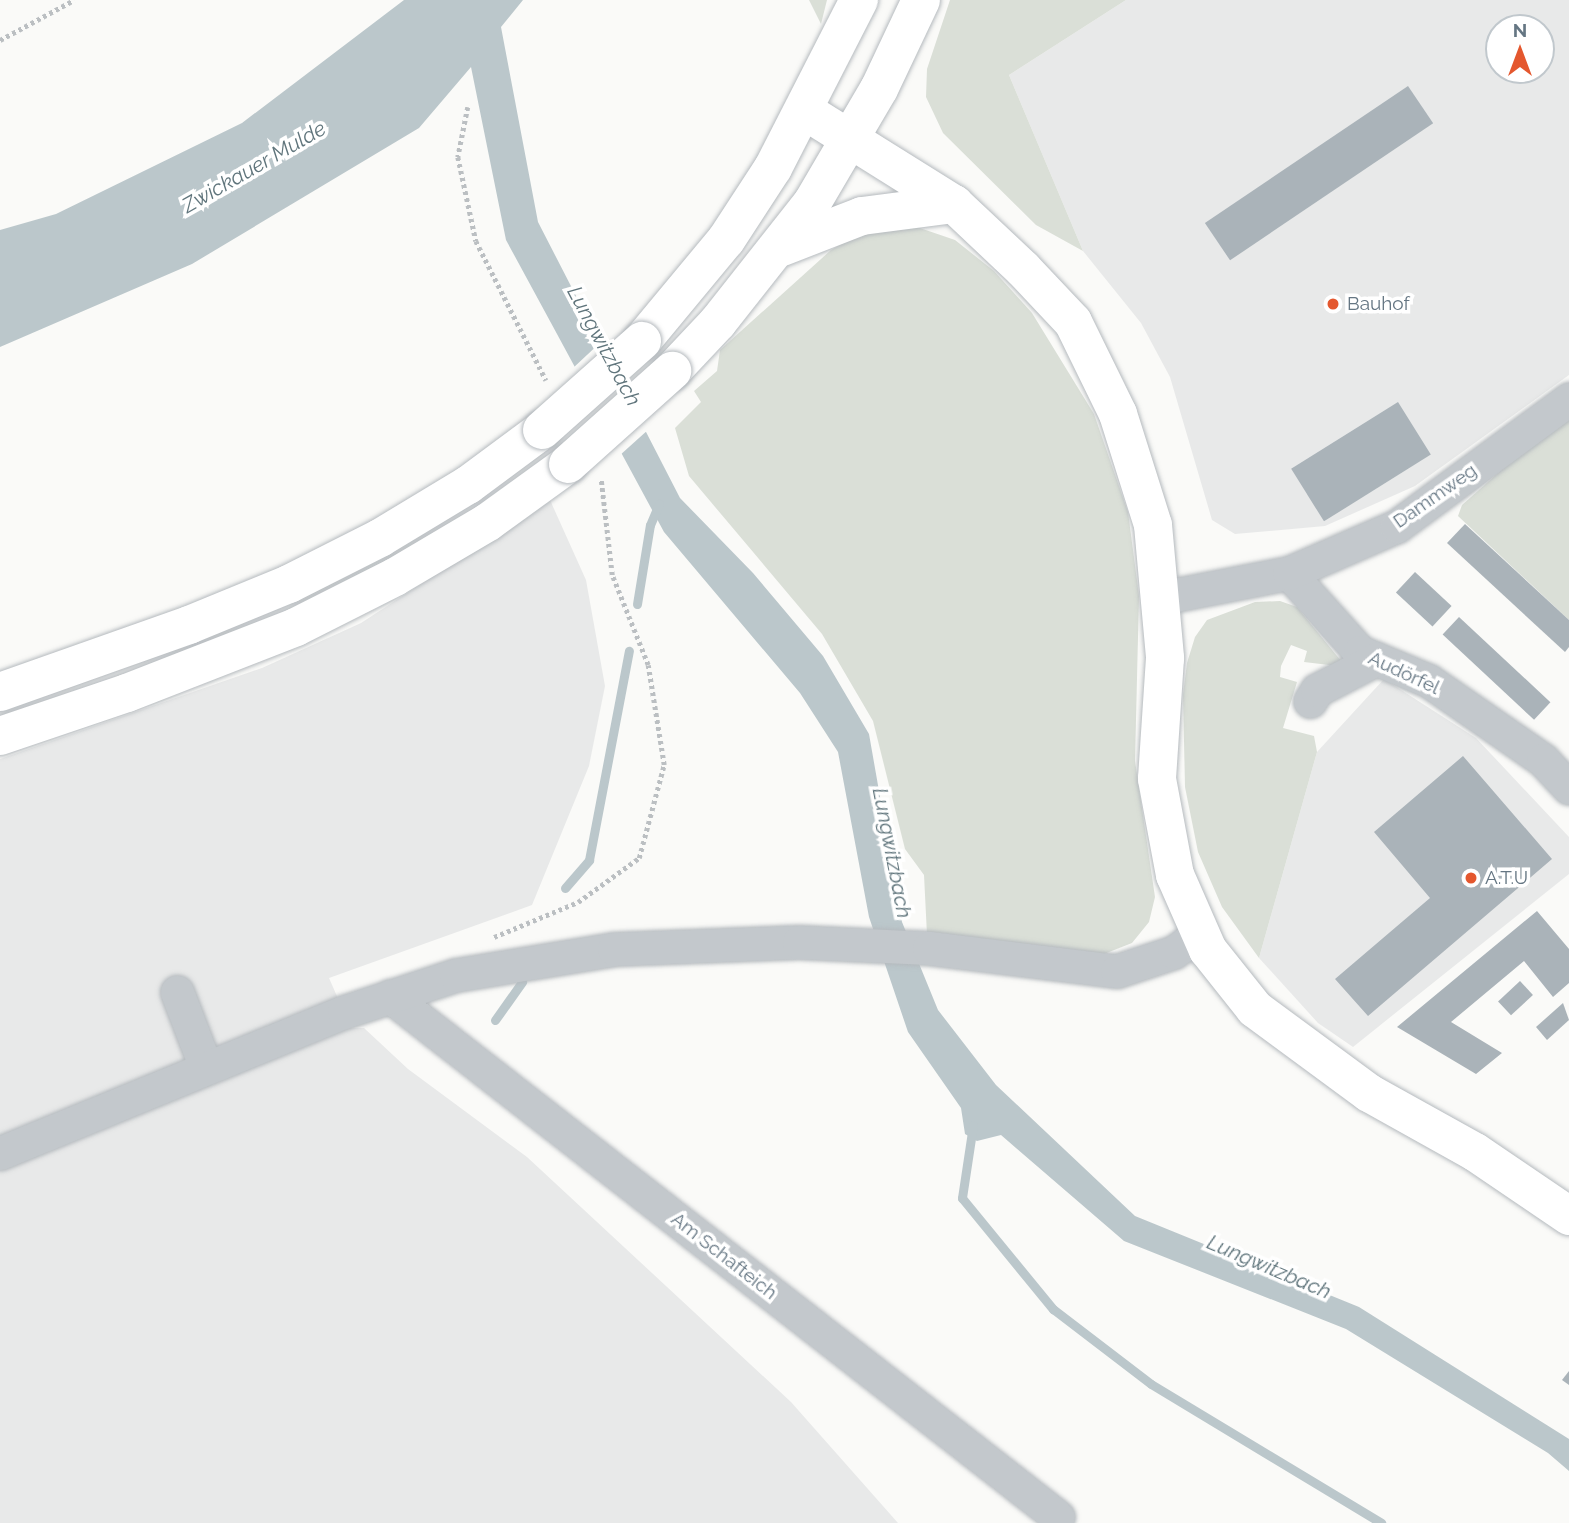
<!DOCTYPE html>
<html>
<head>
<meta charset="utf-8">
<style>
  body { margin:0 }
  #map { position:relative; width:1569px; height:1523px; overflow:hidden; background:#fafaf8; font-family:Raleway,sans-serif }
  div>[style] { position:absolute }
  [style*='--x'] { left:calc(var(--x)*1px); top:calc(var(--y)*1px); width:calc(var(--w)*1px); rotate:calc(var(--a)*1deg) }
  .built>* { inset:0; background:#e8e9e9 }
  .green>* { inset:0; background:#dadfd7 }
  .water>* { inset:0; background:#bbc7cb }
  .pier>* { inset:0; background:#fafaf8 }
  .stream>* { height:9px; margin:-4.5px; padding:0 4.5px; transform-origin:4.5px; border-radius:4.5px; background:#bbc7cb }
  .building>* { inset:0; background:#aab3b9; transform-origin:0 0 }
  .path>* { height:4.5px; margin-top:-2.25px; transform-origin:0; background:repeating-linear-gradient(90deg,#bbbfc2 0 3.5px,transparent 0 7px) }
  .roads { filter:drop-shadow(0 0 2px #b5babe) drop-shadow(0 0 2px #b5babe) }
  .minor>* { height:33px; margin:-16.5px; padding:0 16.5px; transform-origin:16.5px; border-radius:16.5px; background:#c3c8cc }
  .major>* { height:38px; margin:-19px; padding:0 19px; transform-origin:19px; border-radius:19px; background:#fff }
  .bridges { filter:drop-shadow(0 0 2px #b5babe) drop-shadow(0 0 2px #b5babe) }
  .major-bridge>* { height:38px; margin:-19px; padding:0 19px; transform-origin:19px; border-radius:19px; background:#fff }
  .dots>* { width:19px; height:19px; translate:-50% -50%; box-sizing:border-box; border:4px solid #fff; border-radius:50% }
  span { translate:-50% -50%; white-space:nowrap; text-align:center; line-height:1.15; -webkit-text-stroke:7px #fff; paint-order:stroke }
  .poi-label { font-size:19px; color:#657683 }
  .left { translate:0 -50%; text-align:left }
  .street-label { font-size:19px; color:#657683 }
  .water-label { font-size:21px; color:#60757c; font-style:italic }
  .north { position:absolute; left:1485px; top:14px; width:70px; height:70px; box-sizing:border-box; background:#fff; border:2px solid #c1c8cd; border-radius:50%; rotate:0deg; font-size:19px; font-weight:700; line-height:28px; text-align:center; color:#657683 }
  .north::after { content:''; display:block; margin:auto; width:24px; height:32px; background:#e4572e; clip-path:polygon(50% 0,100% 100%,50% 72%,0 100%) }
</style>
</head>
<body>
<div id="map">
  <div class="built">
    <div style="clip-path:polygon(evenodd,1126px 0,1569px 0,1569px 375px,1415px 486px,1325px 526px,1235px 534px,1212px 520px,1170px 377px,1141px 323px,1083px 251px,1009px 75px,1126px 0,1499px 28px,1541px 28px,1541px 70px,1499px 70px,1499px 28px)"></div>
    <div style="clip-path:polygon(550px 500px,586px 580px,605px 686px,589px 766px,532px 905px,329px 978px,351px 1028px,364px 1028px,408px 1069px,527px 1157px,791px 1402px,898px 1523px,0 1523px,0 759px,262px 668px,361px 623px)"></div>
    <div style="clip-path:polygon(1384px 679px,1476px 738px,1569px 837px,1569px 874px,1353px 1047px,1318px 1023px,1259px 958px,1317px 752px)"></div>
  </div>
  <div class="green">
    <div style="clip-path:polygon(809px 0,827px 0,821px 24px)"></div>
    <div style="clip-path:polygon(950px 0,1126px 0,1009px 75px,1083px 251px,1036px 225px,943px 133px,926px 97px,927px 69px)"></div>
    <div style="clip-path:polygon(917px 227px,955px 240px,994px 271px,1032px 313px,1094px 414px,1128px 512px,1139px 596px,1135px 761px,1155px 897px,1149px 922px,1132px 943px,1104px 954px,927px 935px,924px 875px,905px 849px,873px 721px,822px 634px,689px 476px,675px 428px,701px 402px,694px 391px,717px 371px,720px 350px,831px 250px,860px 233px)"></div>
    <div style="clip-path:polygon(1569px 410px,1569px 620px,1458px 516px,1462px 505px)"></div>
    <div style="clip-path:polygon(1280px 601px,1297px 607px,1346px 667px,1304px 662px,1307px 651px,1291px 645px,1281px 666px,1280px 677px,1297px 682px,1283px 728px,1314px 736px,1317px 752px,1259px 958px,1222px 907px,1198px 852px,1185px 787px,1183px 695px,1187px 663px,1195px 637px,1207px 620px,1255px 602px)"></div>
  </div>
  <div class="water">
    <div style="clip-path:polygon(404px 0,523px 0,501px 27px,538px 222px,680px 498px,753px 573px,823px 656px,869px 734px,902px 922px,938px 1010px,996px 1085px,1135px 1216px,1359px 1307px,1569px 1439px,1569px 1471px,1548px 1453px,1346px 1329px,1124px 1241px,1001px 1135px,977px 1141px,965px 1134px,961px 1108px,908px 1032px,869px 917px,838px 752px,800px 693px,664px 532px,557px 334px,506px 240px,471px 67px,419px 128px,192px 264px,0 347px,0 230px,56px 214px,242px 123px)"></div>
  </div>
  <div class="pier">
    <div style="clip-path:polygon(603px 340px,649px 429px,619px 456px,572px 369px)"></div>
  </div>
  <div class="stream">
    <div style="--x:637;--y:604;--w:80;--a:-80.7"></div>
    <div style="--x:650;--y:525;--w:23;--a:-67"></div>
    <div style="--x:565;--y:888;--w:37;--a:-49"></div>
    <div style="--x:589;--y:860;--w:213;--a:-79.2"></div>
    <div style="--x:495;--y:1020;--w:47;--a:-54.6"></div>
    <div style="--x:973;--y:1125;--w:74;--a:98.6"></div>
    <div style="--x:962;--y:1198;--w:144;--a:50.7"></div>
    <div style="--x:1053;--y:1309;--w:123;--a:37.4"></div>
    <div style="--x:1151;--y:1384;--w:269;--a:31.1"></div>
  </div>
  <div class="building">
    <div style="left:1408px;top:86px;width:45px;height:245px;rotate:56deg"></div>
    <div style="left:1398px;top:402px;width:62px;height:126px;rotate:58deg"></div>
    <div style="clip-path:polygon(1465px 524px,1569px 620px,1569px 647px,1565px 652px,1447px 543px)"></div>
    <div style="left:1415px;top:572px;width:50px;height:28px;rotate:43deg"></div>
    <div style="left:1459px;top:617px;width:125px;height:24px;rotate:43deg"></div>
    <div style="clip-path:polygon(1463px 756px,1552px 859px,1368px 1016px,1335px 979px,1430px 898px,1374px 832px)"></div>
    <div style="clip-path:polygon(1537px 911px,1569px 949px,1569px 983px,1553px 997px,1524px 961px,1451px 1022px,1502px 1053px,1476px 1074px,1397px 1027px)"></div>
    <div style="left:1520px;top:981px;width:19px;height:30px;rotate:47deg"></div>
    <div style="clip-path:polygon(1563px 1003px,1569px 1020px,1547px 1040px,1536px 1027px)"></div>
    <div style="clip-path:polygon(1569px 1371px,1569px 1385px,1562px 1380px)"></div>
  </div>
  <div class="path">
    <div style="--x:0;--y:40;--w:84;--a:-28.4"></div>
    <div style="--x:468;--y:107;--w:51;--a:101.3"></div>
    <div style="--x:458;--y:157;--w:86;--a:77.9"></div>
    <div style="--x:476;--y:241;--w:156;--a:63.3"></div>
    <div style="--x:494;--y:937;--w:91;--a:-22.6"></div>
    <div style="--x:578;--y:902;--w:75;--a:-35.8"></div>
    <div style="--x:639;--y:858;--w:96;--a:-75"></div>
    <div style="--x:664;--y:765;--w:101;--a:-99.1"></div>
    <div style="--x:648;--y:665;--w:97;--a:-111.8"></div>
    <div style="--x:612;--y:575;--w:96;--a:-96.6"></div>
  </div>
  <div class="roads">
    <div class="minor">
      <div style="--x:1289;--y:573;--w:106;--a:48.1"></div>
      <div style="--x:1360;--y:652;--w:75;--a:22.8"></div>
      <div style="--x:1429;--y:681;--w:139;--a:34.7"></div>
      <div style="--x:1543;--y:760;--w:38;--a:47"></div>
      <div style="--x:1160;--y:598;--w:131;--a:-11"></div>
      <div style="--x:1289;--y:573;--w:118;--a:-23.5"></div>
      <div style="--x:1397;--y:526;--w:214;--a:-36.4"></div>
      <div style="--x:1310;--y:701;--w:13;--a:-58"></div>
      <div style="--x:1317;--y:690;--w:67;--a:-27.7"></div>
      <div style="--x:177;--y:992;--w:81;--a:69.1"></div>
      <div style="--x:390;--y:996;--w:847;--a:37.95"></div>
      <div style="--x:0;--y:1153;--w:372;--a:-22.3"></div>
      <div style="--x:344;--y:1012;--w:118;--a:-18.3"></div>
      <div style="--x:456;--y:975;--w:160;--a:-9.3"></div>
      <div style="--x:614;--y:949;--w:185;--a:-2.2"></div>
      <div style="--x:799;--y:942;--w:130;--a:2.6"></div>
      <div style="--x:929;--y:948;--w:189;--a:7"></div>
      <div style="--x:1117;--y:971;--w:60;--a:-18.4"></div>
      <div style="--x:1174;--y:952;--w:32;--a:-36"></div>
    </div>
    <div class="major">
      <div style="--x:805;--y:111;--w:176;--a:32"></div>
      <div style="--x:954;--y:204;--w:95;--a:43.3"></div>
      <div style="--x:1023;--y:269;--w:73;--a:46.7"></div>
      <div style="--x:1073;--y:322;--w:102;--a:63.9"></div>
      <div style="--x:1118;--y:414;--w:116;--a:72.5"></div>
      <div style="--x:1153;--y:525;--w:134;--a:84.8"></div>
      <div style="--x:1165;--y:658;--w:121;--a:93.8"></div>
      <div style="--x:1157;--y:779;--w:98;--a:79.4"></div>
      <div style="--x:1175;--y:875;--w:82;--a:66.3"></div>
      <div style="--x:1208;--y:950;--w:75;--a:51.5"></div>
      <div style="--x:1255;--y:1009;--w:142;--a:36.4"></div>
      <div style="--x:1369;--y:1093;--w:121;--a:29.1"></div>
      <div style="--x:1475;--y:1152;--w:114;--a:34.2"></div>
      <div style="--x:782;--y:247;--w:86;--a:-21.2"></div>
      <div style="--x:862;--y:216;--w:93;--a:-7.4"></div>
      <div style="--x:642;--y:341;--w:131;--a:-50.3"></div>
      <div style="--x:726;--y:240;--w:86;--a:-56.9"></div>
      <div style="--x:773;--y:168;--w:189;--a:-62.9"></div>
      <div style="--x:672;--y:371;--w:67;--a:-46.8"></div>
      <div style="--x:718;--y:322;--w:152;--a:-51.7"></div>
      <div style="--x:812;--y:203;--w:132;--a:-59.6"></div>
      <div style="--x:879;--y:89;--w:98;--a:-64.7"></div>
      <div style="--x:0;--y:692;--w:201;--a:-19.5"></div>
      <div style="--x:189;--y:625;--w:108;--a:-22.3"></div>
      <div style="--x:289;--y:584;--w:102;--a:-26.8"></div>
      <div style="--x:380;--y:538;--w:103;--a:-31.1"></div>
      <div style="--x:468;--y:485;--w:92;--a:-36.6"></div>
      <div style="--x:0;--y:736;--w:134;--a:-18.7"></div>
      <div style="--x:127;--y:693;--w:181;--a:-21.3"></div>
      <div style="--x:296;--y:627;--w:111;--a:-26.8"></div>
      <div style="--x:395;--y:577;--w:108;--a:-30.6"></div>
      <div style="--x:488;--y:522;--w:99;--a:-35.9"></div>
    </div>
  </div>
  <div class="bridges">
    <div class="major-bridge">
      <div style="--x:542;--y:430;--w:134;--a:-41.7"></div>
      <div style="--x:568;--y:464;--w:140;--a:-41.8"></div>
    </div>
  </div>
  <div class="dots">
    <div style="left:1333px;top:304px;background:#e4572e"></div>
    <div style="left:1471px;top:878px;background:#e4572e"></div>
  </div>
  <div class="poi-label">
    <span class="left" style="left:1347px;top:304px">Bauhof</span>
    <span class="left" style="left:1485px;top:878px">A.T.U</span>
  </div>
  <div class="street-label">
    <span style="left:1435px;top:496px;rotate:-35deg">Dammweg</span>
    <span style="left:1404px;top:673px;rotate:25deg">Audörfel</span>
    <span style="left:724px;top:1256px;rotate:38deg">Am Schafteich</span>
  </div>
  <div class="water-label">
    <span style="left:254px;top:167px;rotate:-30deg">Zwickauer Mulde</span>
    <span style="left:604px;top:346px;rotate:62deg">Lungwitzbach</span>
    <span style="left:892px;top:853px;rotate:79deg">Lungwitzbach</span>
    <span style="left:1269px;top:1267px;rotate:23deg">Lungwitzbach</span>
  </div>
  <div class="north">N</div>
</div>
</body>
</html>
